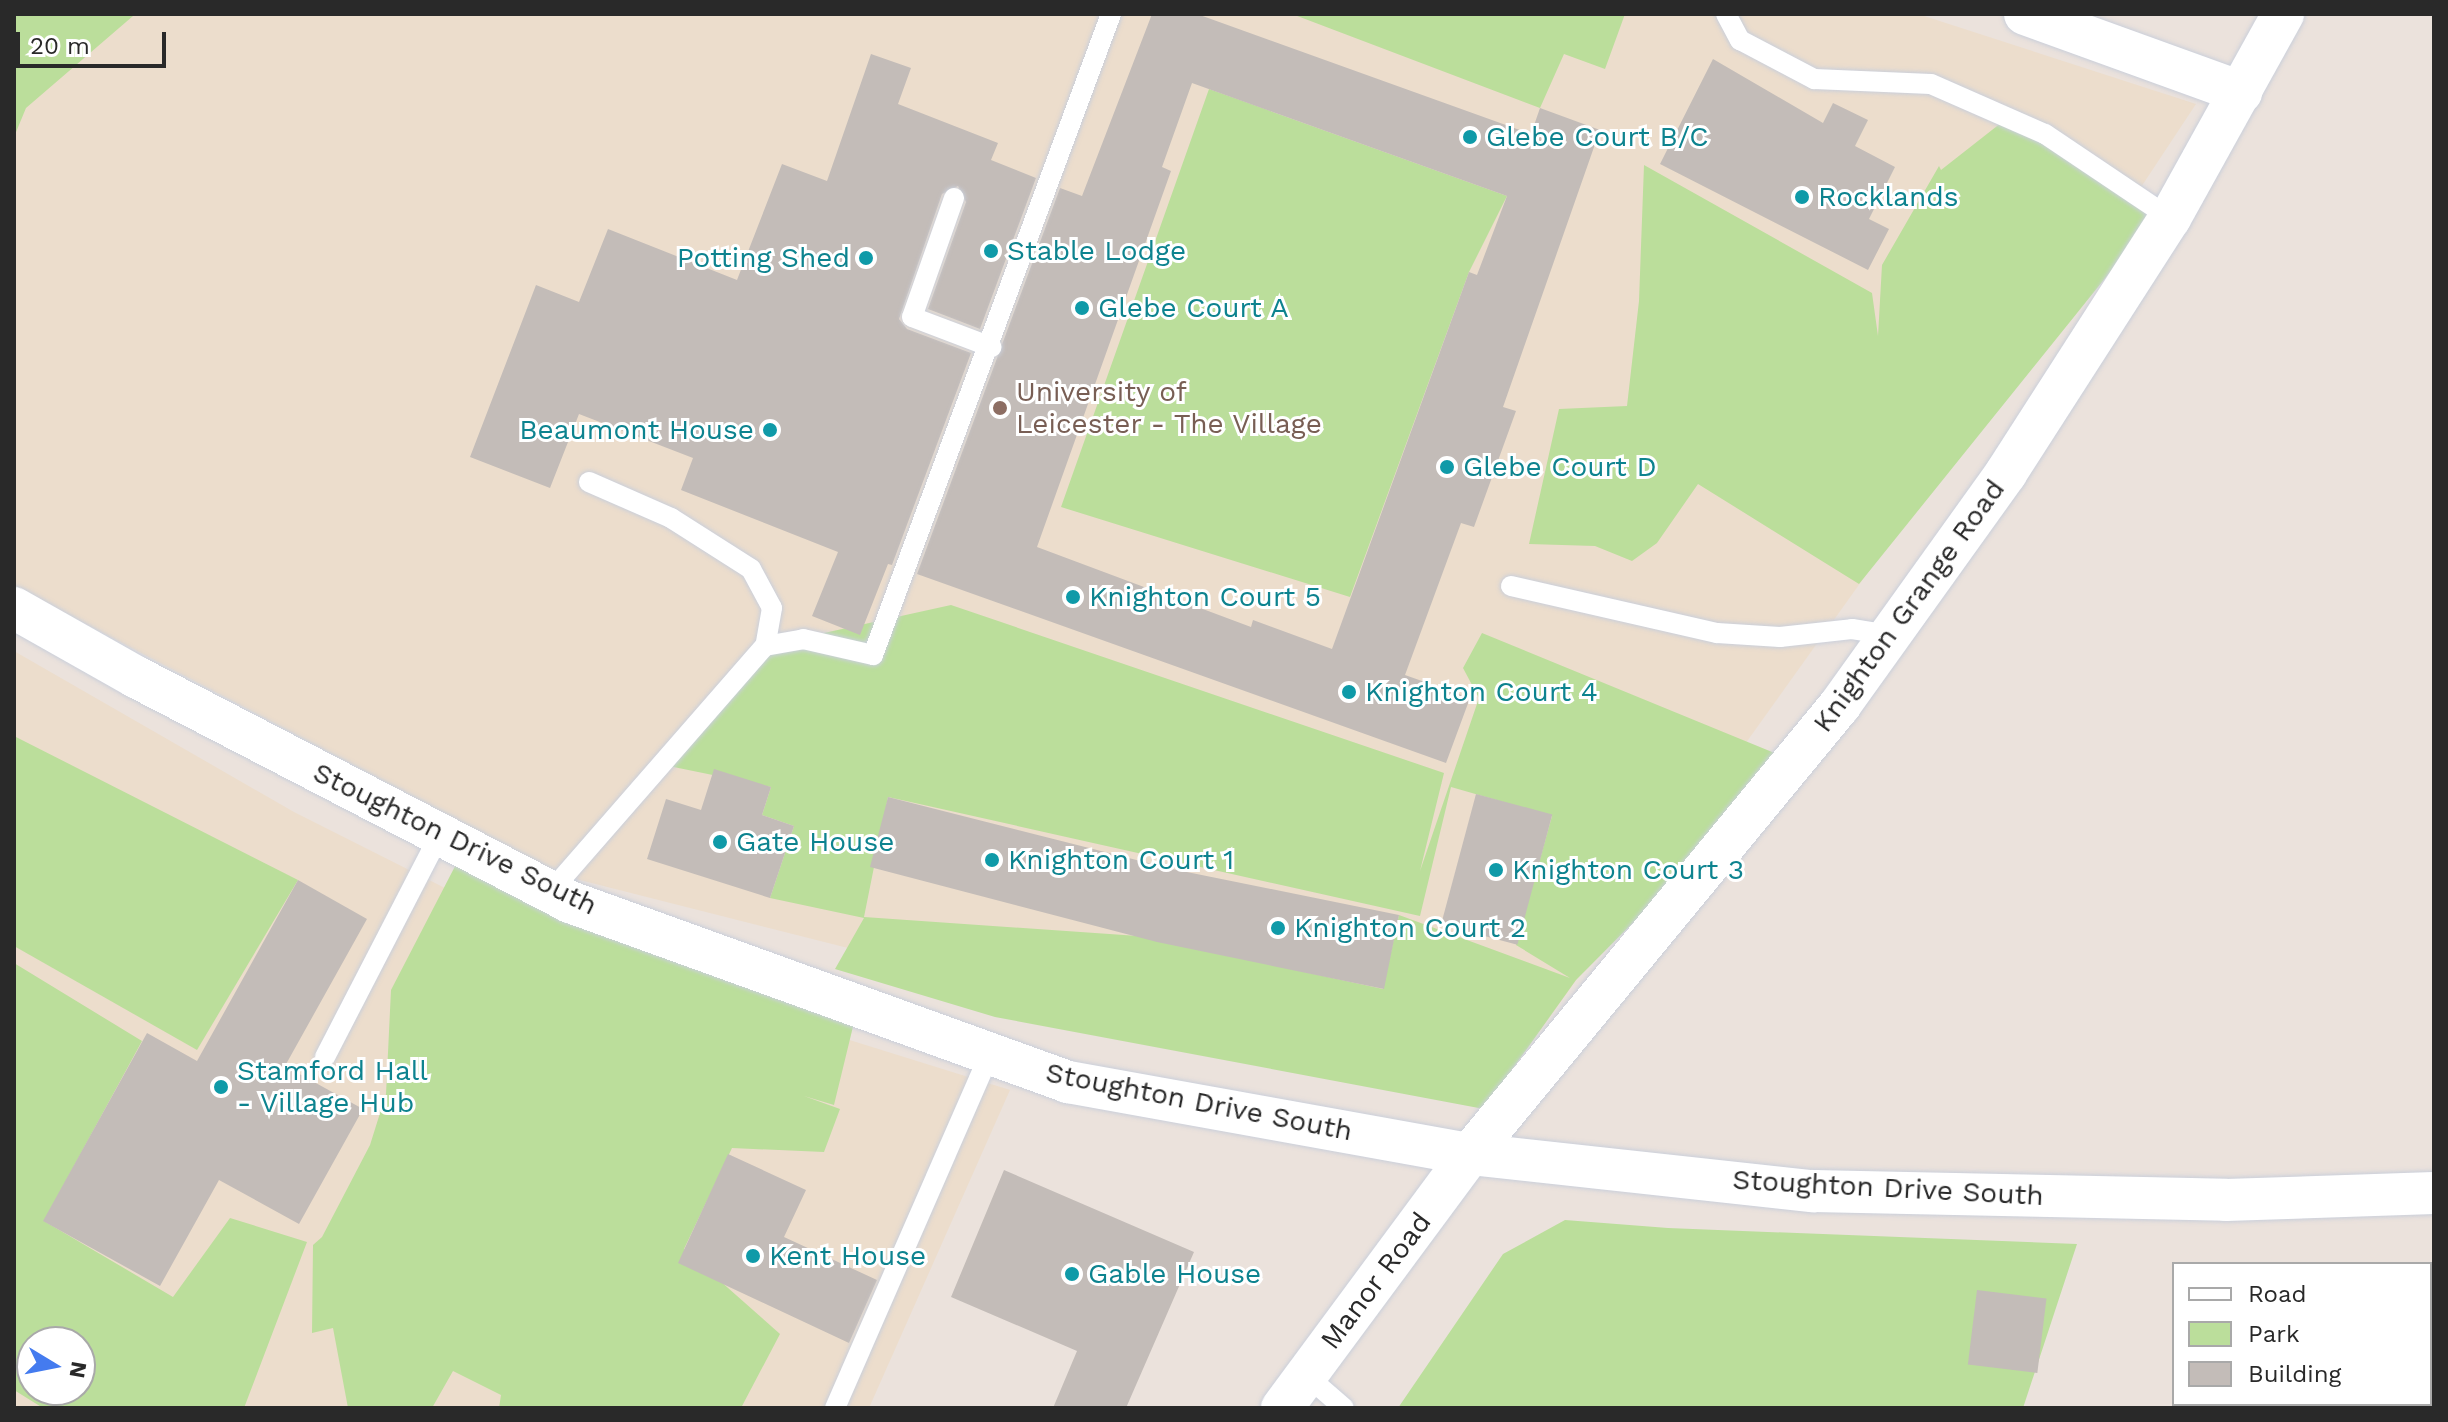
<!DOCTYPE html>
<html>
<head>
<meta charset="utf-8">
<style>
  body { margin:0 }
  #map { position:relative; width:2448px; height:1422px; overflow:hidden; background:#ebe2dc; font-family:"Work Sans",sans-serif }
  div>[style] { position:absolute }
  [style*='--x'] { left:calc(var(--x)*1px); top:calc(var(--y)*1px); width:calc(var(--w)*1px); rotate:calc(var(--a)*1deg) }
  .education>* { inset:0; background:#ecddcc }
  .green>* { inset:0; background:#bbde9b }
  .building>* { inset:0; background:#c3bcb8; transform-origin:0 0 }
  .roads { filter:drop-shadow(0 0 2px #cacfda) drop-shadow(0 0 2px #cacfda) }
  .lane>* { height:20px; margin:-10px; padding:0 10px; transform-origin:10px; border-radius:10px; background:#fff }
  .street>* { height:42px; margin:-21px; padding:0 21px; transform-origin:21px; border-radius:21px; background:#fff }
  .dots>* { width:22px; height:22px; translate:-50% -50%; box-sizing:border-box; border:4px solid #fff; border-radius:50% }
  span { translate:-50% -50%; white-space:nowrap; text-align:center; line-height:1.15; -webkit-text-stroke:6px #fff; paint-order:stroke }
  .culture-label { font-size:28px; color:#0d838f }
  .left { translate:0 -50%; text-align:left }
  .right { translate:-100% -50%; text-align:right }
  .education-label { font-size:28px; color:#785e54 }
  .street-label { font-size:28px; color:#292929 }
  .frame { position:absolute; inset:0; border:16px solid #292929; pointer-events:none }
  .legend { position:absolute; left:2172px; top:1262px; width:260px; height:144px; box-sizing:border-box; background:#fff; border:2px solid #a9a9a9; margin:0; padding:10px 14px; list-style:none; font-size:24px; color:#292929 }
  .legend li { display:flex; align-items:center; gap:16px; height:40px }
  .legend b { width:40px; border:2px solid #a9a9a9 }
  .north { position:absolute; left:16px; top:1326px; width:80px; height:80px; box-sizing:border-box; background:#fff; border:2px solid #a9a9a9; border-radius:50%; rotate:100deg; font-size:22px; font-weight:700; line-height:32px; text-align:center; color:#292929 }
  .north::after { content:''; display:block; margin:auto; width:28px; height:36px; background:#447bef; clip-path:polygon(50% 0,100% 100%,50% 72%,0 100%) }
  .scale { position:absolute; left:16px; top:32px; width:150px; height:36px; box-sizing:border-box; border:4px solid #292929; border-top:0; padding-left:10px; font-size:24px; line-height:28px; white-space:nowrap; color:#292929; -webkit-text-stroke:6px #fff; paint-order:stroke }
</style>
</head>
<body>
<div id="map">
  <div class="education">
    <div style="clip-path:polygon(14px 14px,1918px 14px,2196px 104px,2112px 231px,1484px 1109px,564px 876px,14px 586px)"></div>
    <div style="clip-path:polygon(evenodd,14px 651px,294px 812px,580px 956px,1010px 1090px,869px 1408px,14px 1408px,14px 651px,32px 1342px,80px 1342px,80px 1390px,32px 1390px,32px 1342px)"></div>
  </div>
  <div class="green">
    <div style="clip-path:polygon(14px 14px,156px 14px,133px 16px,26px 108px,14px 137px)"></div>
    <div style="clip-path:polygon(1292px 14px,1625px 14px,1605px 69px,1564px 54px,1540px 108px)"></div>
    <div style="clip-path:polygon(1209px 89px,1507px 196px,1469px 272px,1350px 597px,1061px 507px)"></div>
    <div style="clip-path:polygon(2006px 119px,2160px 210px,1859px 584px,1698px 484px,1657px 543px,1632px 561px,1595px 546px,1529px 544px,1559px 409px,1627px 406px,1639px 301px,1644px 165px,1872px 293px,1878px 336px,1882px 265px,1939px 166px,1941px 170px)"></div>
    <div style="clip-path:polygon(evenodd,951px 605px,1444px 773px,1420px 871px,1479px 698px,1463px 668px,1482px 633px,1794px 761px,1576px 980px,1484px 1109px,995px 1017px,835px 969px,864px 918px,770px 898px,794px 826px,762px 815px,771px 787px,659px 764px,765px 646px,951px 605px,1451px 787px,1552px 816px,1516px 945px,1570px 978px,1399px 915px,1383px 989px,1138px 936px,864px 917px,888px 797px,1420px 916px,1451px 787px)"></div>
    <div style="clip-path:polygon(14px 736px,298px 880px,197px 1050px,14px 946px)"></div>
    <div style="clip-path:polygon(465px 847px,858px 1006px,834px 1105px,804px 1096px,840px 1109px,824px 1152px,732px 1148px,684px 1249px,780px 1334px,741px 1408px,499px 1408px,501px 1395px,453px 1371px,432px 1408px,348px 1408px,333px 1328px,312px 1333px,313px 1245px,322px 1237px,370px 1145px,386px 1094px,391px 990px)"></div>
    <div style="clip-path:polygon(evenodd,14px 963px,142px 1041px,44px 1221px,173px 1297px,230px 1218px,307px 1242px,244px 1408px,43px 1408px,14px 1390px,14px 963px,32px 1342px,80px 1342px,80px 1390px,32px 1390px,32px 1342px)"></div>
    <div style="clip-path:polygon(1565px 1220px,1668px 1228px,2077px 1244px,2023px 1408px,1398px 1408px,1503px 1254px)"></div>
  </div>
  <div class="building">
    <div style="clip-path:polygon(evenodd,1152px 14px,1197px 14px,1531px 134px,1540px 108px,1600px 130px,1503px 407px,1516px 411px,1474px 527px,1461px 523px,1405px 675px,1470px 698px,1446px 763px,917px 574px,1060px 188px,1082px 196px,1152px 14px,1192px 83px,1507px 196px,1477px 275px,1469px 272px,1332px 649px,1253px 620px,1251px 627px,1037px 547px,1171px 171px,1162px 167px,1192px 83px)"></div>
    <div style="clip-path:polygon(871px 54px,911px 68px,898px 104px,998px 143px,991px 160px,1036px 178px,980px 329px,928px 309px,966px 202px,958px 186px,942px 194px,899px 319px,907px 329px,971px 353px,892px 565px,888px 564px,860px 635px,812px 616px,838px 552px,681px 490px,693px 458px,579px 414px,550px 488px,470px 457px,536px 285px,579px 302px,608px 229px,737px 280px,782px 164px,827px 181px)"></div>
    <div style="clip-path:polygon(1713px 59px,1823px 123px,1833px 103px,1868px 120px,1855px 146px,1895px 167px,1869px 219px,1889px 229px,1868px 270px,1660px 164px)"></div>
    <div style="clip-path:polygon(714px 769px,771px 787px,762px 815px,794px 826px,770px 898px,647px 859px,666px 799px,701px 810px)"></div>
    <div style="left:1476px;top:794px;width:79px;height:135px;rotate:15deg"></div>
    <div style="clip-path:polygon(888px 797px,1172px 869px,1399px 915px,1384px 989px,1157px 942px,870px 867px)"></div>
    <div style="clip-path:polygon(298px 880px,367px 919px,285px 1066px,363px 1109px,299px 1224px,219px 1180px,160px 1286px,43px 1221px,147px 1033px,197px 1061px)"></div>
    <div style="clip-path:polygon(728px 1154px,806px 1190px,784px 1237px,877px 1280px,849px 1343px,678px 1263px)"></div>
    <div style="clip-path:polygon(1004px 1170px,1194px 1252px,1126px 1408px,1053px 1408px,1077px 1351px,951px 1297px)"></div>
    <div style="left:1977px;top:1290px;width:70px;height:75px;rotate:7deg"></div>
  </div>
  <div class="roads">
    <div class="lane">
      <div style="--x:1726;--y:14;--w:30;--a:62"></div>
      <div style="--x:1740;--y:40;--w:84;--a:27.8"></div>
      <div style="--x:1814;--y:79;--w:117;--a:2.4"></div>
      <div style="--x:1931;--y:84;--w:124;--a:23.7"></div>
      <div style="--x:2045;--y:134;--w:151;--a:33.9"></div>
      <div style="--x:954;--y:198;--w:126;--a:109.4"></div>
      <div style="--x:912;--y:317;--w:85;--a:20.8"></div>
      <div style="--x:589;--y:482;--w:90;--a:23.7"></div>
      <div style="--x:671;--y:518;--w:95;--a:32.5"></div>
      <div style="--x:751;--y:569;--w:44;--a:61.7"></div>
      <div style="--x:772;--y:608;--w:39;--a:100"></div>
      <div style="--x:1511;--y:586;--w:211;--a:12.9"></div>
      <div style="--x:1717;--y:633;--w:63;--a:3.6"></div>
      <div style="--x:1780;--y:637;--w:72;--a:-6.3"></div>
      <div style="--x:1852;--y:629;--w:39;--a:9"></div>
      <div style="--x:551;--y:891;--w:325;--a:-48.9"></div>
      <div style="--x:765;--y:646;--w:39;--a:-10"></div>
      <div style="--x:803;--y:639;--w:72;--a:12.9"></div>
      <div style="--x:873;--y:655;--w:684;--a:-69.63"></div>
      <div style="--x:325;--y:1057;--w:251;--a:-62.7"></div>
      <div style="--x:1306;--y:1375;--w:50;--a:41"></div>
      <div style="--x:835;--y:1408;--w:387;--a:-66.4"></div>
    </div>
    <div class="street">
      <div style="--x:2025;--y:14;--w:230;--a:19.9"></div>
      <div style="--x:14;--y:608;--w:140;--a:29.5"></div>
      <div style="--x:136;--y:677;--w:489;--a:27.4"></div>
      <div style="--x:570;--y:902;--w:530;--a:19.87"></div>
      <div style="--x:1068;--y:1082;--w:408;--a:10.2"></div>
      <div style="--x:1470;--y:1154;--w:345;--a:6.2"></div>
      <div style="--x:1813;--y:1191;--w:413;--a:1.2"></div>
      <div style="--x:2226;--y:1200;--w:208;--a:-1.9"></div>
      <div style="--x:1282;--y:1408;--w:316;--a:-53.5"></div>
      <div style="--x:1470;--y:1154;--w:582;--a:-50.51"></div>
      <div style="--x:1840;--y:705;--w:285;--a:-54.4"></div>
      <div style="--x:2006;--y:473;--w:303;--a:-57.3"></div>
      <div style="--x:2170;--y:218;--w:233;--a:-61"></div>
    </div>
  </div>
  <div class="dots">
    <div style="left:1470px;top:137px;background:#0f9aa8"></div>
    <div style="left:1802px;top:197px;background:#0f9aa8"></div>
    <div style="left:991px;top:251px;background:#0f9aa8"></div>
    <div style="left:866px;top:258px;background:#0f9aa8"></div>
    <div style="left:1082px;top:308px;background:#0f9aa8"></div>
    <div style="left:1000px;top:408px;background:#8d6e63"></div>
    <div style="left:770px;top:430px;background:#0f9aa8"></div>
    <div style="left:1447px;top:467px;background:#0f9aa8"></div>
    <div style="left:1073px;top:597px;background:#0f9aa8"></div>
    <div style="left:1349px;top:692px;background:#0f9aa8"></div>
    <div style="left:720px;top:842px;background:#0f9aa8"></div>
    <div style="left:992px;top:860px;background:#0f9aa8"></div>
    <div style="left:1496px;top:870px;background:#0f9aa8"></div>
    <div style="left:1278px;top:928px;background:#0f9aa8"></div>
    <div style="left:221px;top:1087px;background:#0f9aa8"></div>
    <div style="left:753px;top:1256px;background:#0f9aa8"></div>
    <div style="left:1072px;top:1274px;background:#0f9aa8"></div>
  </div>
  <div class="culture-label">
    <span class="left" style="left:1486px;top:137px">Glebe Court B/C</span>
    <span class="left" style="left:1818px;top:197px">Rocklands</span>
    <span class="left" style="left:1007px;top:251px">Stable Lodge</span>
    <span class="right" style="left:850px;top:258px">Potting Shed</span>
    <span class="left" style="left:1098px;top:308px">Glebe Court A</span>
    <span class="right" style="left:754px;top:430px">Beaumont House</span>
    <span class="left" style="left:1463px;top:467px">Glebe Court D</span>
    <span class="left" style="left:1089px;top:597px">Knighton Court 5</span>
    <span class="left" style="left:1365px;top:692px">Knighton Court 4</span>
    <span class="left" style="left:736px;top:842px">Gate House</span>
    <span class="left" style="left:1008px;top:860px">Knighton Court 1</span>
    <span class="left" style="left:1512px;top:870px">Knighton Court 3</span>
    <span class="left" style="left:1294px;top:928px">Knighton Court 2</span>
    <span class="left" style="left:237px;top:1087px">Stamford Hall<br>- Village Hub</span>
    <span class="left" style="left:769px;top:1256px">Kent House</span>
    <span class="left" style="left:1088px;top:1274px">Gable House</span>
  </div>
  <div class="education-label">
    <span class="left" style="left:1016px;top:408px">University of<br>Leicester - The Village</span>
  </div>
  <div class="street-label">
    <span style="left:1909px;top:606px;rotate:-54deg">Knighton Grange Road</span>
    <span style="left:455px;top:839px;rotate:26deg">Stoughton Drive South</span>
    <span style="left:1199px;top:1102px;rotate:11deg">Stoughton Drive South</span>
    <span style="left:1888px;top:1188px;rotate:3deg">Stoughton Drive South</span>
    <span style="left:1376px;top:1281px;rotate:-53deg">Manor Road</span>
  </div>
  <div class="frame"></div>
  <ul class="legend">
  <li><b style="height:10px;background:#fff"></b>Road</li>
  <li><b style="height:22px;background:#bbde9b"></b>Park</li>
  <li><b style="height:22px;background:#c3bcb8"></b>Building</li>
  </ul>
  <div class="north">N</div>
  <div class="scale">20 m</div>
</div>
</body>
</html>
